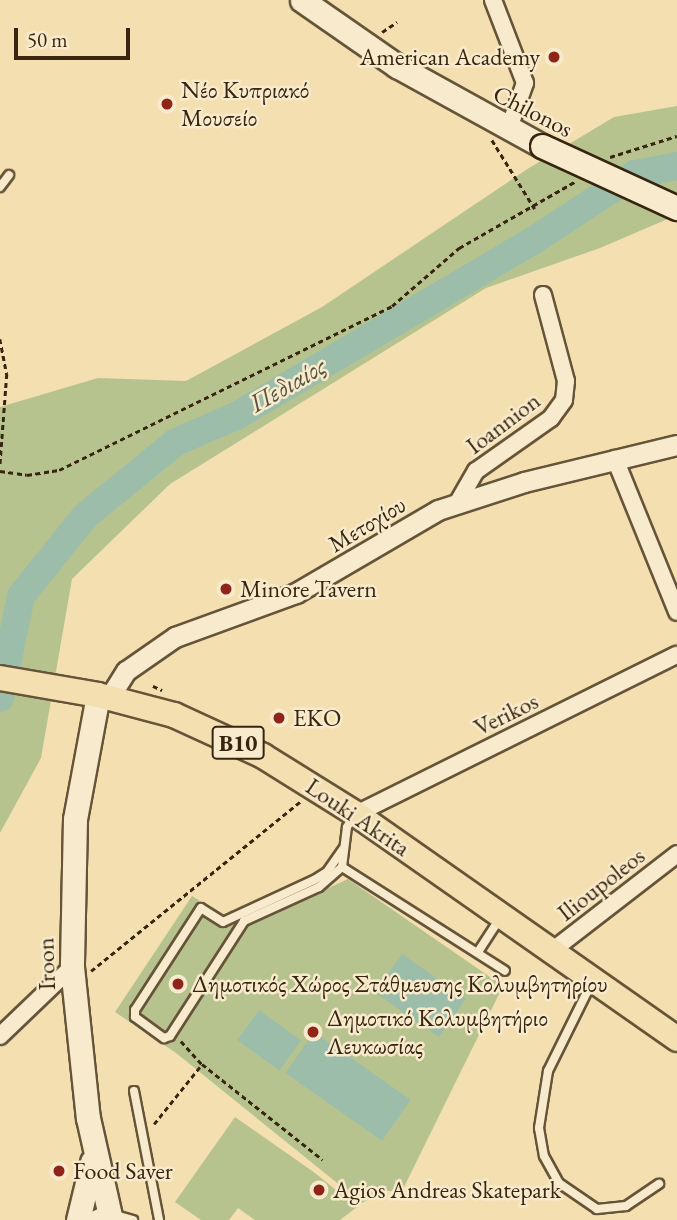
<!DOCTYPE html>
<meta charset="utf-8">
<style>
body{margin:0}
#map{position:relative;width:677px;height:1220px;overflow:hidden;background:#f4dfb1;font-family:"EB Garamond",serif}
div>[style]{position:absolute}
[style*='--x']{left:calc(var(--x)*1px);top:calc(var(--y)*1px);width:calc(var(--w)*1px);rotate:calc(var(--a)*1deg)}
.green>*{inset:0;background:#b7c38f}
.water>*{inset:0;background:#9cbdaa;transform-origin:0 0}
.river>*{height:28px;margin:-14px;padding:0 14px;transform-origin:14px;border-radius:14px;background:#9cbdaa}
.path>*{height:2.5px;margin-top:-1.25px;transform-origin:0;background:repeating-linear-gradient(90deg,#37250f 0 5px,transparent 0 8.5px)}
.roads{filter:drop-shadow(2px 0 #665438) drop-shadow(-2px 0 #665438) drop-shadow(0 2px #665438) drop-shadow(0 -2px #665438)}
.service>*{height:8px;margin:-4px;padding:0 4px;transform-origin:4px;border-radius:4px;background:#f8eacc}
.minor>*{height:16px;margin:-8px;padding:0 8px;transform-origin:8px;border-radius:8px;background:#f8eacc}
.tertiary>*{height:19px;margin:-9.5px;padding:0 9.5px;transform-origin:9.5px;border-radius:9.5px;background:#f8eacc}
.secondary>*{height:23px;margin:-11.5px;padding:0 11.5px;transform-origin:11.5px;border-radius:11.5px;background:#f8eacc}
.primary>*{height:24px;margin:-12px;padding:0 12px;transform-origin:12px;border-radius:12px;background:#f4dfb1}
.bridges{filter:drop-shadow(2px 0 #37250f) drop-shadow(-2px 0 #37250f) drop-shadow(0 2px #37250f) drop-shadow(0 -2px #37250f)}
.secondary-bridge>*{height:23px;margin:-11.5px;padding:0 11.5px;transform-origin:11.5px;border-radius:11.5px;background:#f8eacc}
.dots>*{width:19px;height:19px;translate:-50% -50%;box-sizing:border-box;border:4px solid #f8eacc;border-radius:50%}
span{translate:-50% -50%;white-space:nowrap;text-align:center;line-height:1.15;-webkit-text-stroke:5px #f8eacc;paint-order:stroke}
.shield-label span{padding:2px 5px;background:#f8eacc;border:2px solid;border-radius:5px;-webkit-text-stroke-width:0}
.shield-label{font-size:23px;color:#37250f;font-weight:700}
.poi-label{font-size:24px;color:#37250f}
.right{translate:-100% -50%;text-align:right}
.left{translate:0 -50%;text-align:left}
.street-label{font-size:24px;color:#37250f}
.water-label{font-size:26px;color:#55533e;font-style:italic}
.scale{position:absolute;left:14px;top:28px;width:116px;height:32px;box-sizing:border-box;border:4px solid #37250f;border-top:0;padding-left:9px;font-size:21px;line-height:24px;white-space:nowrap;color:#37250f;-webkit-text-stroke:5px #f8eacc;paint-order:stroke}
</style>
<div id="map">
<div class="green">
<i style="clip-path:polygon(677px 106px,677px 215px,600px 248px,486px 288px,170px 484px,72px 579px,41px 758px,0 833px,0 407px,98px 378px,186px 381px,322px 307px,529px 168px,614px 117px)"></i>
<i style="clip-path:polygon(348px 879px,503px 986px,402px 1191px,383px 1191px,362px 1203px,176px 1053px,115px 1012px,192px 896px,224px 916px,231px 910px,252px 923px)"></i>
<i style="clip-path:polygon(235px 1117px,315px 1173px,357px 1207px,340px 1220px,255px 1220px,238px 1208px,229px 1220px,201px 1220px,175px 1202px)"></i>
</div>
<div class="water">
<i style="left:402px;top:954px;width:78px;height:47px;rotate:35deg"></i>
<i style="left:259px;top:1010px;width:52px;height:37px;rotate:36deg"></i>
<i style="left:314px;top:1032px;width:118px;height:50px;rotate:35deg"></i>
</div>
<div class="river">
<i style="--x:0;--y:698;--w:104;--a:-78.4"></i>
<i style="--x:21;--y:596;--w:102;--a:-51.3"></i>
<i style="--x:85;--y:516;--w:117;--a:-39.1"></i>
<i style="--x:176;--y:442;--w:68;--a:-23.5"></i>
<i style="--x:238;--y:415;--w:340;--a:-30.6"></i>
<i style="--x:531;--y:242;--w:124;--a:-33.2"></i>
<i style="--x:635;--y:174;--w:43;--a:-10.8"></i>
</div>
<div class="path">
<i style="--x:382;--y:32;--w:18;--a:-34"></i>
<i style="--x:492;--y:140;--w:81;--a:58.1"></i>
<i style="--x:610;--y:157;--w:70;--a:-17.4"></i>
<i style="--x:0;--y:339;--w:36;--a:79"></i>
<i style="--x:7;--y:374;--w:93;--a:94.3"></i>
<i style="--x:0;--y:471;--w:27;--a:8"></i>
<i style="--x:27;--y:475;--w:32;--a:-9"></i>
<i style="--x:59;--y:470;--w:371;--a:-26.2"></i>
<i style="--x:392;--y:306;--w:89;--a:-40.9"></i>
<i style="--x:459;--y:248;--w:135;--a:-29.8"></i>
<i style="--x:153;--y:686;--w:10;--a:24"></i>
<i style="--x:91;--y:971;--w:269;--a:-39"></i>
<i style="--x:181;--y:1041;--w:31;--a:48"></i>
<i style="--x:202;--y:1064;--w:154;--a:38.4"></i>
<i style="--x:154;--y:1124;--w:77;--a:-51.3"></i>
</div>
<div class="roads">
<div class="service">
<i style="--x:0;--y:187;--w:15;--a:-53"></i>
<i style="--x:343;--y:849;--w:28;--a:125"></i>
<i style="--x:327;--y:872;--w:15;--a:148"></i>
<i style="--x:314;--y:880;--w:100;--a:155.2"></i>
<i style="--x:223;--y:922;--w:26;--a:-148"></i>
<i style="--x:201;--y:908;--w:121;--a:122.9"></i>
<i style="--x:135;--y:1010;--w:7;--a:90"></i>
<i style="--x:135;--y:1017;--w:36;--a:36"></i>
<i style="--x:164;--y:1038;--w:6;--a:-18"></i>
<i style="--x:170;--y:1036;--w:137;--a:-57.2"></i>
<i style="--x:244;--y:921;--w:82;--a:-24.4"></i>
<i style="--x:319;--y:887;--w:30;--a:-41"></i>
<i style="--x:342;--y:867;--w:40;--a:-82.9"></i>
<i style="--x:347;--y:827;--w:13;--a:-58"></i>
<i style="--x:342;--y:867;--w:193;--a:32.5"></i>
<i style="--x:478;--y:952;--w:38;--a:-57"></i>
<i style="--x:591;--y:984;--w:97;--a:116.3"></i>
<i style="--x:548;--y:1071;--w:58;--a:99"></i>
<i style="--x:539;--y:1128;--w:28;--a:80"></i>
<i style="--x:544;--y:1156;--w:31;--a:61"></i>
<i style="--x:559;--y:1183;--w:46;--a:34.4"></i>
<i style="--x:597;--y:1209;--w:29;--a:-6"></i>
<i style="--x:626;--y:1206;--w:40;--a:-34"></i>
<i style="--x:134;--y:1091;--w:131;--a:79"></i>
<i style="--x:112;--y:1214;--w:22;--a:16"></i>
</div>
<div class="minor">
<i style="--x:493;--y:0;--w:89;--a:68.9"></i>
<i style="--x:525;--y:83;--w:48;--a:109.6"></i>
<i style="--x:615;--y:459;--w:165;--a:67.9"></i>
<i style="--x:458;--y:502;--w:36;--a:-60"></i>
<i style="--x:476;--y:471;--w:92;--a:-35.2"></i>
<i style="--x:551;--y:418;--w:22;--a:-54"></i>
<i style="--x:564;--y:400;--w:19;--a:-84"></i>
<i style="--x:566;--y:381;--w:89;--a:-105"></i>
<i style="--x:356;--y:814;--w:358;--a:-26.4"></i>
<i style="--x:553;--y:950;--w:157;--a:-37.7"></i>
<i style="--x:0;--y:1036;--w:100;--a:-43.8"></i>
<i style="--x:93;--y:1220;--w:17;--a:-24"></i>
</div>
<div class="tertiary">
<i style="--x:109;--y:698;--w:32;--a:-58"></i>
<i style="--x:126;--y:671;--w:60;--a:-34.8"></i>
<i style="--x:175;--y:637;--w:129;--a:-20"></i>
<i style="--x:296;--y:593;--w:164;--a:-30.3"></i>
<i style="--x:438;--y:510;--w:90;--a:-18"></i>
<i style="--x:524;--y:482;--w:157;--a:-13.6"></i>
</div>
<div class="secondary">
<i style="--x:302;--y:0;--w:116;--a:34.8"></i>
<i style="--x:397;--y:66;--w:166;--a:28.9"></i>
<i style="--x:98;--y:695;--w:126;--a:100.5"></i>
<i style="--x:75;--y:819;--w:148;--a:91.2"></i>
<i style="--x:72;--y:967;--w:152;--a:84"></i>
<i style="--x:88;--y:1118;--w:105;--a:77.3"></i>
<i style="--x:78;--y:1220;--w:60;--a:-76.4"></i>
</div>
<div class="primary">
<i style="--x:0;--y:678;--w:99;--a:9.8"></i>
<i style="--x:98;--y:695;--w:79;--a:14.7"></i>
<i style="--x:174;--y:715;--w:98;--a:24.7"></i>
<i style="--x:263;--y:756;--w:110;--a:31.9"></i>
<i style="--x:356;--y:814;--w:392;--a:35"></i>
</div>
</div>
<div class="bridges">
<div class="secondary-bridge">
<i style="--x:542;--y:146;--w:149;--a:24.7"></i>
</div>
</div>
<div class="dots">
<i style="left:554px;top:57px;background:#8f2418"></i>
<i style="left:167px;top:104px;background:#8f2418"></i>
<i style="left:226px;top:589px;background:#8f2418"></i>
<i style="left:279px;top:718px;background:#8f2418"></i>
<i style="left:178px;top:984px;background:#8f2418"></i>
<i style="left:313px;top:1032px;background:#8f2418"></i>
<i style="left:59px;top:1171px;background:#8f2418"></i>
<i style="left:319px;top:1190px;background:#8f2418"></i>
</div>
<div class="shield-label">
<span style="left:238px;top:743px">B10</span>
</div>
<div class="poi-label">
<span class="right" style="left:540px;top:57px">American Academy</span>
<span class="left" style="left:181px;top:104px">Νέο Κυπριακό<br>Μουσείο</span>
<span class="left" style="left:240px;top:589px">Minore Tavern</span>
<span class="left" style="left:293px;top:718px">EKO</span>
<span class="left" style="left:192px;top:984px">Δημοτικός Χώρος Στάθμευσης Κολυμβητηρίου</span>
<span class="left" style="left:327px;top:1032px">Δημοτικό Κολυμβητήριο<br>Λευκωσίας</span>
<span class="left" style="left:73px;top:1171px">Food Saver</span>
<span class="left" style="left:333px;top:1190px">Agios Andreas Skatepark</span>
</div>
<div class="street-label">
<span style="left:533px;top:111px;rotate:27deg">Chilonos</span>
<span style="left:503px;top:423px;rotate:-37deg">Ioannion</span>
<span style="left:367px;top:524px;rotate:-31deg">Μετοχίου</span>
<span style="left:506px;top:714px;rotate:-26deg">Verikos</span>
<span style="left:358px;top:817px;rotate:34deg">Louki Akrita</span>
<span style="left:601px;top:884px;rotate:-38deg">Ilioupoleos</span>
<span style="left:46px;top:964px;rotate:-92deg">Iroon</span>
</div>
<div class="water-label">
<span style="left:288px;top:385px;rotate:-30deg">Πεδιαίος</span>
</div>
<div class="scale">50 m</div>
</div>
